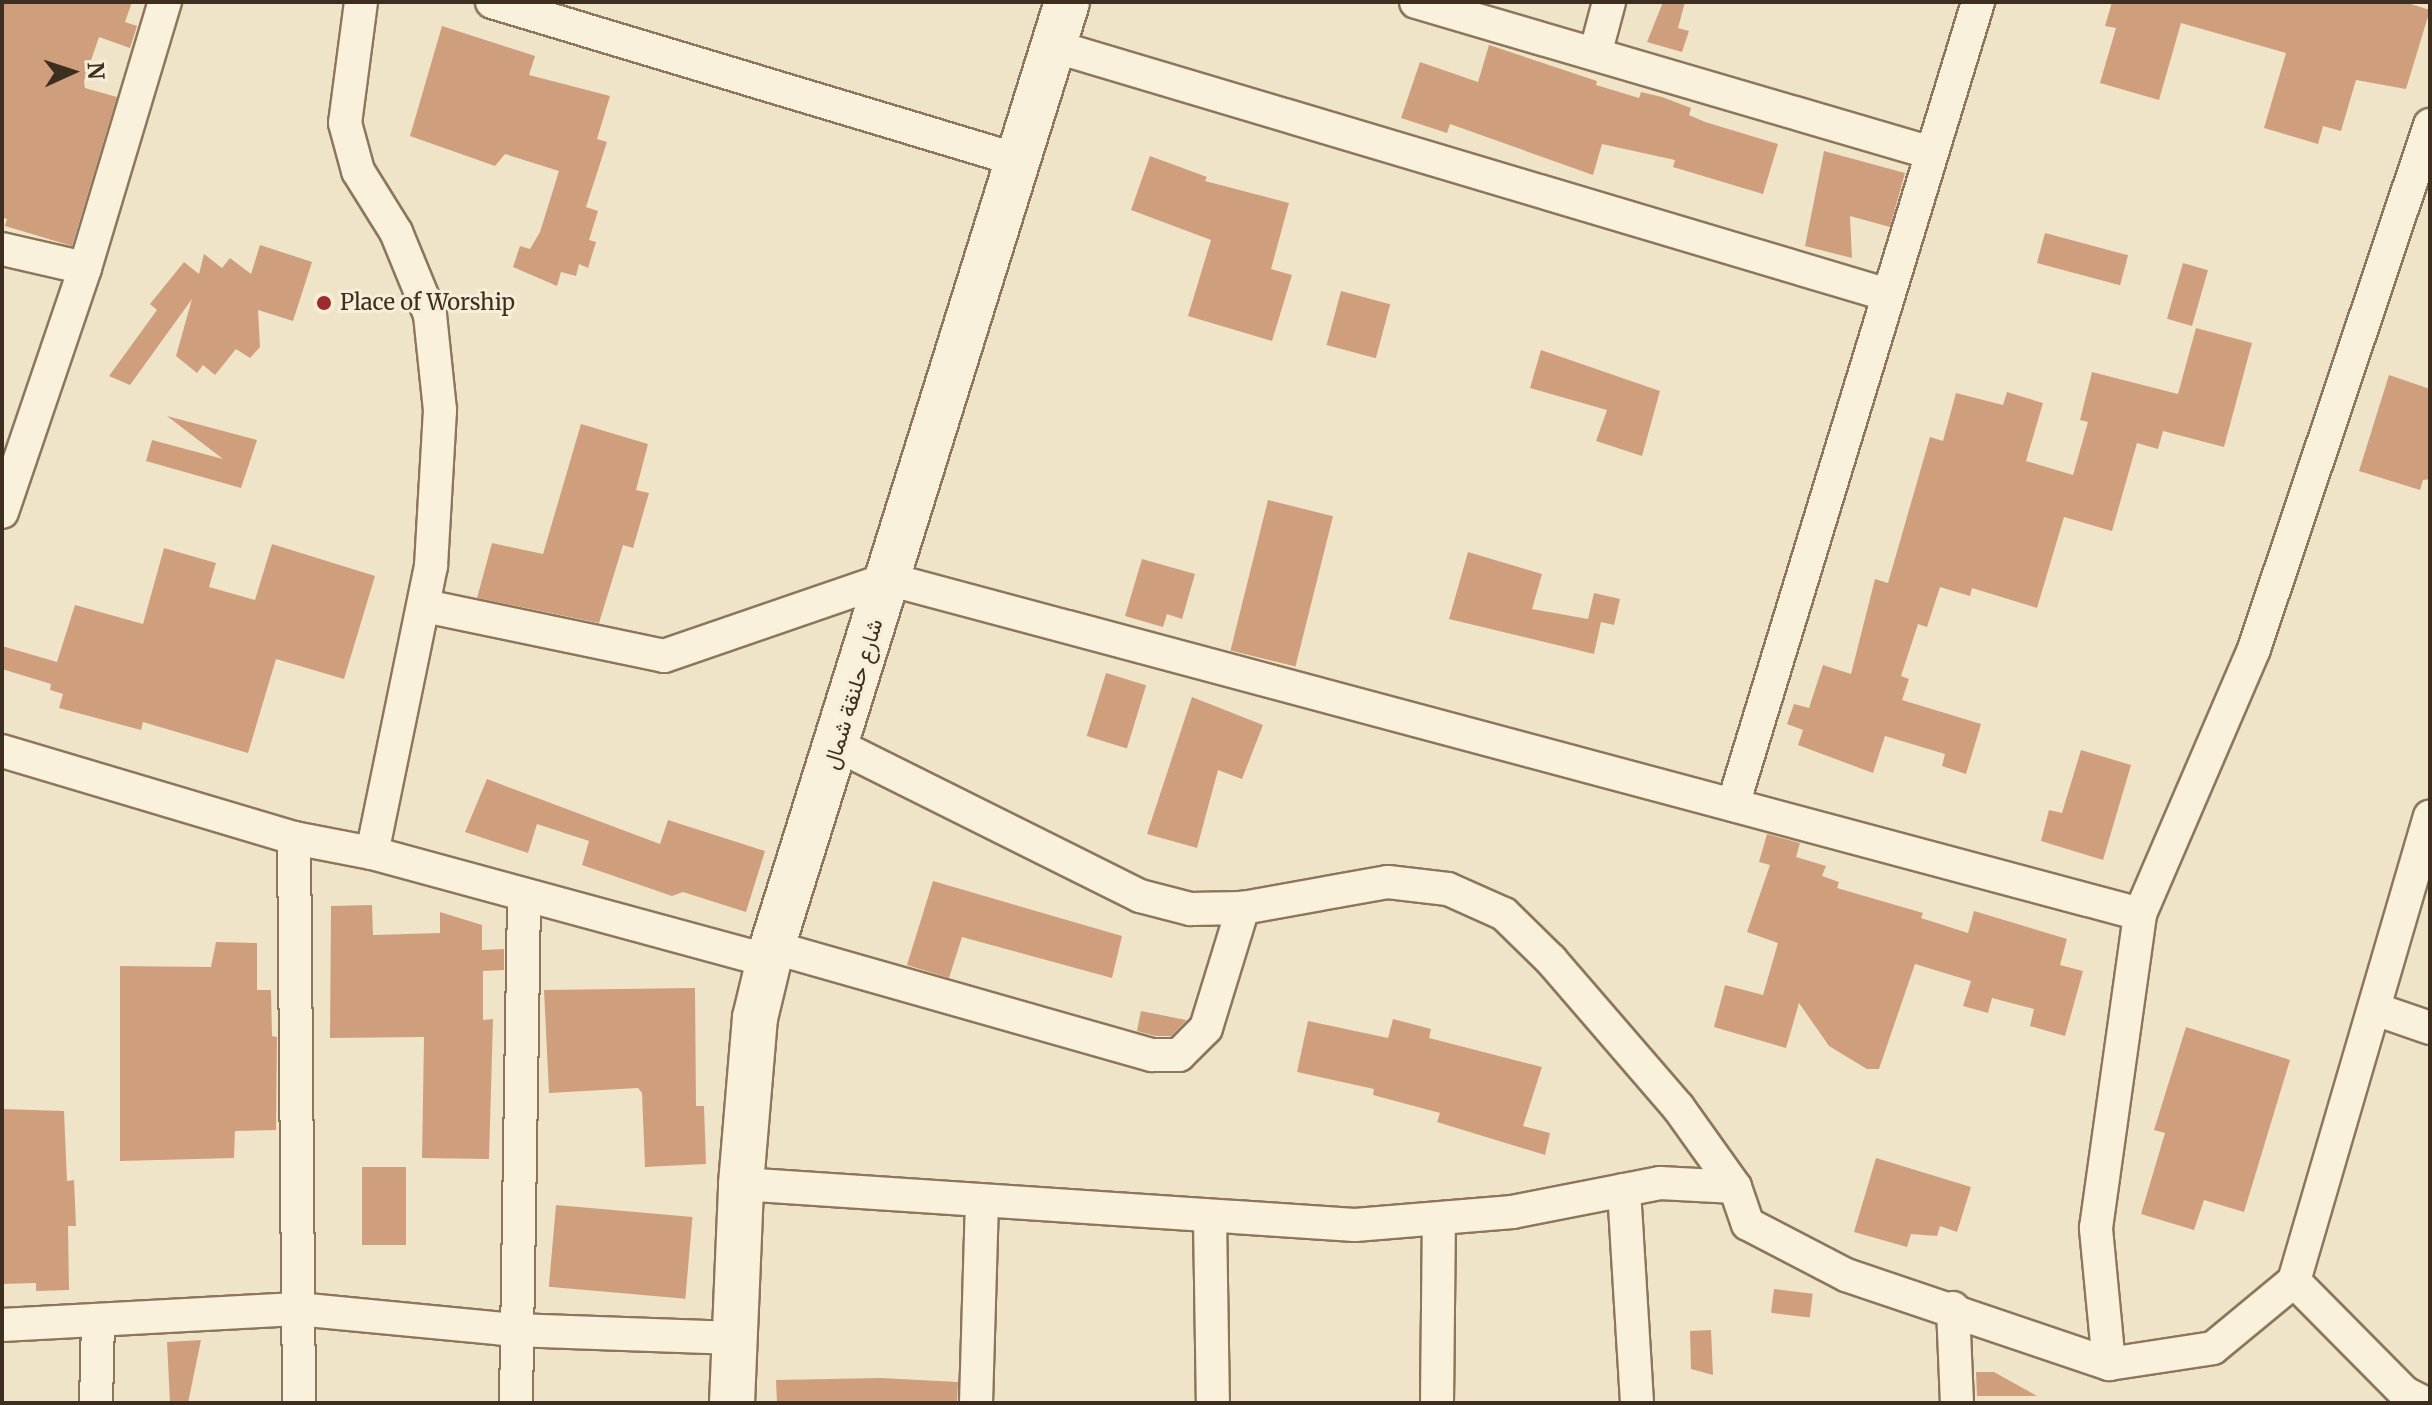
<!DOCTYPE html>
<meta charset="utf-8">
<style>
body{margin:0}
#map{position:relative;width:2432px;height:1405px;overflow:hidden;background:#f0e4c8;font-family:Merriweather,Vazirmatn,serif}
div>[style]{position:absolute}
[style*='--x']{left:calc(var(--x)*1px);top:calc(var(--y)*1px);width:calc(var(--w)*1px);rotate:calc(var(--a)*1deg)}
.building>*{inset:0;background:#cf9f7d;transform-origin:0 0}
.roads{filter:drop-shadow(2px 0 #8d765c) drop-shadow(-2px 0 #8d765c) drop-shadow(0 2px #8d765c) drop-shadow(0 -2px #8d765c)}
.street>*{height:32px;margin:-16px;padding:0 16px;transform-origin:16px;border-radius:16px;background:#faf1dc}
.secondary>*{height:44px;margin:-22px;padding:0 22px;transform-origin:22px;border-radius:22px;background:#faf1dc}
.dots>*{width:22px;height:22px;translate:-50% -50%;box-sizing:border-box;border:4px solid #f7eed8;border-radius:50%}
span{translate:-50% -50%;white-space:nowrap;text-align:center;line-height:1.15;-webkit-text-stroke:6px #f7eed8;paint-order:stroke}
.poi-label{font-size:22px;color:#3d2e20}
.left{translate:0 -50%;text-align:left}
.street-label{font-size:22px;color:#3d2e20}
.frame{position:absolute;inset:0;border:4px solid #3d2e20;pointer-events:none}
.north{position:absolute;left:32px;top:32px;width:80px;height:80px;-webkit-text-stroke:6px #f7eed8;paint-order:stroke;rotate:87deg;font-size:22px;font-weight:700;line-height:32px;text-align:center;color:#3d2e20}
.north::after{content:'';display:block;margin:auto;width:28px;height:36px;background:#3d2e20;clip-path:polygon(50% 0,100% 100%,50% 72%,0 100%)}
</style>
<div id="map">
<div class="building">
<i style="clip-path:polygon(2px 2px,132px 2px,125px 22px,137px 26px,130px 48px,99px 37px,84px 81px,85px 88px,117px 97px,72px 246px,5px 226px,7px 219px,2px 217px)"></i>
<i style="clip-path:polygon(1663px 2px,1685px 2px,1678px 28px,1689px 31px,1682px 52px,1647px 42px)"></i>
<i style="clip-path:polygon(2112px 2px,2404px 2px,2430px 10px,2406px 89px,2356px 80px,2341px 131px,2323px 126px,2318px 144px,2264px 128px,2286px 53px,2181px 23px,2159px 100px,2100px 83px,2116px 28px,2105px 26px)"></i>
<i style="clip-path:polygon(442px 26px,535px 56px,529px 75px,610px 96px,597px 139px,607px 142px,586px 207px,598px 211px,589px 240px,596px 242px,588px 268px,579px 264px,576px 276px,561px 272px,557px 286px,513px 267px,520px 246px,530px 249px,540px 232px,559px 171px,505px 154px,495px 166px,410px 136px)"></i>
<i style="clip-path:polygon(1489px 45px,1597px 81px,1596px 85px,1639px 98px,1641px 92px,1662px 97px,1691px 108px,1689px 115px,1705px 122px,1778px 144px,1763px 194px,1673px 167px,1675px 160px,1602px 144px,1593px 175px,1450px 124px,1447px 133px,1401px 118px,1420px 62px,1478px 82px)"></i>
<i style="clip-path:polygon(1824px 151px,1905px 173px,1890px 227px,1850px 216px,1852px 258px,1805px 246px)"></i>
<i style="clip-path:polygon(1150px 156px,1207px 177px,1205px 181px,1289px 203px,1271px 269px,1292px 275px,1272px 341px,1188px 316px,1211px 240px,1131px 210px)"></i>
<i style="left:2045px;top:233px;width:86px;height:31px;rotate:15deg"></i>
<i style="clip-path:polygon(260px 245px,312px 262px,293px 321px,258px 310px,260px 347px,250px 358px,236px 349px,215px 375px,203px 365px,197px 373px,176px 356px,192px 299px,130px 385px,109px 376px,157px 310px,150px 304px,184px 262px,199px 274px,204px 254px,222px 268px,230px 258px,251px 274px)"></i>
<i style="left:2183px;top:263px;width:26px;height:58px;rotate:16deg"></i>
<i style="left:1341px;top:291px;width:51px;height:56px;rotate:15deg"></i>
<i style="clip-path:polygon(2196px 328px,2252px 343px,2224px 447px,2163px 431px,2158px 449px,2137px 443px,2112px 531px,2064px 517px,2037px 608px,1972px 588px,1970px 596px,1940px 587px,1927px 627px,1918px 624px,1901px 676px,1909px 679px,1902px 700px,1981px 724px,1966px 774px,1942px 766px,1945px 754px,1885px 736px,1873px 773px,1798px 745px,1803px 730px,1787px 724px,1794px 704px,1809px 708px,1823px 665px,1851px 674px,1875px 579px,1888px 583px,1930px 437px,1943px 441px,1956px 393px,2003px 405px,2007px 392px,2043px 403px,2026px 461px,2073px 475px,2088px 422px,2080px 420px,2092px 372px,2178px 394px)"></i>
<i style="clip-path:polygon(1541px 350px,1660px 391px,1642px 456px,1596px 441px,1607px 410px,1530px 388px)"></i>
<i style="clip-path:polygon(2389px 375px,2430px 389px,2430px 479px,2423px 480px,2420px 490px,2359px 471px)"></i>
<i style="clip-path:polygon(167px 416px,257px 440px,241px 488px,146px 461px,152px 440px,223px 459px)"></i>
<i style="clip-path:polygon(581px 424px,648px 444px,636px 490px,649px 493px,633px 548px,623px 545px,599px 623px,477px 598px,492px 543px,543px 554px)"></i>
<i style="left:1268px;top:500px;width:67px;height:155px;rotate:14deg"></i>
<i style="clip-path:polygon(272px 544px,375px 576px,344px 679px,276px 659px,248px 753px,143px 722px,141px 730px,59px 708px,63px 694px,50px 690px,51px 684px,2px 669px,2px 646px,57px 662px,75px 605px,143px 624px,164px 548px,216px 563px,209px 587px,255px 600px)"></i>
<i style="clip-path:polygon(1468px 552px,1542px 574px,1532px 609px,1588px 619px,1594px 593px,1620px 599px,1614px 625px,1601px 622px,1594px 654px,1449px 619px)"></i>
<i style="clip-path:polygon(1142px 559px,1195px 574px,1182px 619px,1167px 614px,1163px 627px,1125px 616px)"></i>
<i style="left:1106px;top:673px;width:42px;height:66px;rotate:17deg"></i>
<i style="clip-path:polygon(1192px 697px,1263px 725px,1242px 779px,1218px 770px,1197px 848px,1147px 834px)"></i>
<i style="clip-path:polygon(2081px 750px,2131px 765px,2103px 860px,2041px 841px,2049px 810px,2062px 813px)"></i>
<i style="clip-path:polygon(487px 779px,660px 844px,668px 820px,765px 851px,746px 912px,683px 892px,672px 896px,582px 865px,589px 841px,537px 824px,528px 853px,465px 832px)"></i>
<i style="clip-path:polygon(1767px 834px,1800px 843px,1796px 857px,1826px 866px,1822px 876px,1839px 882px,1837px 888px,1923px 913px,1921px 918px,1968px 933px,1974px 911px,2067px 939px,2060px 965px,2083px 971px,2065px 1036px,2030px 1026px,2034px 1009px,1992px 998px,1988px 1013px,1963px 1006px,1971px 981px,1915px 964px,1879px 1069px,1867px 1069px,1829px 1046px,1799px 1003px,1786px 1048px,1714px 1027px,1725px 985px,1763px 995px,1778px 943px,1747px 932px,1770px 865px,1759px 862px)"></i>
<i style="clip-path:polygon(933px 881px,1122px 936px,1112px 978px,962px 937px,949px 978px,907px 965px)"></i>
<i style="clip-path:polygon(372px 905px,373px 935px,440px 933px,440px 912px,482px 925px,482px 950px,504px 949px,504px 970px,483px 971px,483px 1020px,493px 1019px,489px 1159px,422px 1158px,424px 1037px,330px 1038px,331px 906px)"></i>
<i style="clip-path:polygon(216px 942px,257px 943px,257px 990px,271px 990px,272px 1036px,277px 1037px,276px 1130px,235px 1131px,234px 1158px,120px 1161px,120px 966px,211px 967px)"></i>
<i style="clip-path:polygon(695px 988px,696px 1106px,704px 1106px,706px 1164px,645px 1167px,642px 1093px,638px 1088px,549px 1093px,544px 990px)"></i>
<i style="clip-path:polygon(1141px 1011px,1186px 1020px,1185px 1022px,1171px 1036px,1155px 1036px,1137px 1031px)"></i>
<i style="clip-path:polygon(1393px 1019px,1431px 1029px,1429px 1038px,1542px 1067px,1523px 1126px,1550px 1133px,1545px 1155px,1437px 1122px,1440px 1113px,1373px 1095px,1374px 1089px,1297px 1072px,1308px 1021px,1388px 1038px)"></i>
<i style="clip-path:polygon(2186px 1027px,2290px 1060px,2244px 1212px,2204px 1200px,2194px 1230px,2141px 1214px,2165px 1133px,2154px 1130px)"></i>
<i style="clip-path:polygon(2px 1109px,64px 1111px,67px 1181px,74px 1180px,76px 1226px,68px 1226px,69px 1290px,36px 1291px,36px 1283px,2px 1284px)"></i>
<i style="clip-path:polygon(1876px 1158px,1971px 1187px,1957px 1232px,1940px 1226px,1937px 1236px,1911px 1234px,1907px 1247px,1854px 1232px)"></i>
<i style="left:362px;top:1167px;width:44px;height:78px"></i>
<i style="left:556px;top:1205px;width:137px;height:82px;rotate:5deg"></i>
<i style="left:1774px;top:1289px;width:39px;height:24px;rotate:7deg"></i>
<i style="clip-path:polygon(1711px 1330px,1713px 1375px,1691px 1369px,1690px 1331px)"></i>
<i style="clip-path:polygon(201px 1340px,188px 1403px,170px 1403px,167px 1342px)"></i>
<i style="clip-path:polygon(1976px 1372px,1994px 1372px,2037px 1396px,1977px 1396px)"></i>
<i style="clip-path:polygon(881px 1378px,958px 1382px,957px 1403px,777px 1403px,776px 1380px)"></i>
</div>
<div class="roads">
<div class="street">
<i style="--x:361;--y:2;--w:122;--a:97.5"></i>
<i style="--x:345;--y:123;--w:50;--a:74.8"></i>
<i style="--x:358;--y:171;--w:72;--a:58.1"></i>
<i style="--x:396;--y:232;--w:90;--a:67.7"></i>
<i style="--x:430;--y:315;--w:96;--a:84"></i>
<i style="--x:440;--y:410;--w:156;--a:93.3"></i>
<i style="--x:431;--y:566;--w:293;--a:101.6"></i>
<i style="--x:492;--y:2;--w:552;--a:16.73"></i>
<i style="--x:1416;--y:2;--w:534;--a:16.33"></i>
<i style="--x:1053;--y:46;--w:868;--a:16.6"></i>
<i style="--x:1596;--y:51;--w:51;--a:-75.1"></i>
<i style="--x:2;--y:249;--w:85;--a:12.9"></i>
<i style="--x:2;--y:512;--w:258;--a:-71.2"></i>
<i style="--x:85;--y:268;--w:278;--a:-73.3"></i>
<i style="--x:425;--y:606;--w:244;--a:11.8"></i>
<i style="--x:664;--y:656;--w:237;--a:-19"></i>
<i style="--x:888;--y:579;--w:1296;--a:14.98"></i>
<i style="--x:837;--y:745;--w:339;--a:26.5"></i>
<i style="--x:1140;--y:896;--w:52;--a:14.6"></i>
<i style="--x:1190;--y:909;--w:53;--a:-1.1"></i>
<i style="--x:1243;--y:908;--w:147;--a:-10.2"></i>
<i style="--x:1388;--y:882;--w:60;--a:6.7"></i>
<i style="--x:1448;--y:889;--w:61;--a:24.1"></i>
<i style="--x:1504;--y:914;--w:66;--a:44.4"></i>
<i style="--x:1551;--y:960;--w:194;--a:49.2"></i>
<i style="--x:1678;--y:1107;--w:98;--a:54.5"></i>
<i style="--x:1735;--y:1187;--w:39;--a:71"></i>
<i style="--x:1748;--y:1224;--w:110;--a:27.5"></i>
<i style="--x:1846;--y:1275;--w:278;--a:18.7"></i>
<i style="--x:2109;--y:1364;--w:105;--a:-8.7"></i>
<i style="--x:2213;--y:1348;--w:105;--a:-39.6"></i>
<i style="--x:2294;--y:1281;--w:484;--a:-73.7"></i>
<i style="--x:2;--y:751;--w:305;--a:16.6"></i>
<i style="--x:294;--y:838;--w:79;--a:10.9"></i>
<i style="--x:372;--y:853;--w:411;--a:15.2"></i>
<i style="--x:1733;--y:805;--w:840;--a:-73.03"></i>
<i style="--x:294;--y:838;--w:565;--a:89.49"></i>
<i style="--x:772;--y:947;--w:395;--a:15.9"></i>
<i style="--x:1152;--y:1055;--w:27;--a:0"></i>
<i style="--x:1179;--y:1055;--w:38;--a:-45"></i>
<i style="--x:1206;--y:1028;--w:126;--a:-72.9"></i>
<i style="--x:2375;--y:1009;--w:58;--a:19.1"></i>
<i style="--x:741;--y:1184;--w:615;--a:3.82"></i>
<i style="--x:1355;--y:1225;--w:158;--a:-4.7"></i>
<i style="--x:1512;--y:1212;--w:151;--a:-11.1"></i>
<i style="--x:1660;--y:1183;--w:75;--a:3.1"></i>
<i style="--x:1624;--y:1190;--w:213;--a:86.5"></i>
<i style="--x:1210;--y:1218;--w:185;--a:89.1"></i>
<i style="--x:2294;--y:1281;--w:158;--a:45.3"></i>
<i style="--x:2405;--y:1393;--w:22;--a:27"></i>
<i style="--x:1953;--y:1308;--w:95;--a:87.6"></i>
<i style="--x:2;--y:1325;--w:295;--a:-3.1"></i>
<i style="--x:297;--y:1309;--w:218;--a:5.5"></i>
<i style="--x:514;--y:1330;--w:221;--a:2.1"></i>
<i style="--x:2109;--y:1364;--w:137;--a:-95.5"></i>
<i style="--x:2096;--y:1228;--w:317;--a:-82"></i>
<i style="--x:2140;--y:914;--w:288;--a:-66.7"></i>
<i style="--x:2254;--y:649;--w:553;--a:-71.43"></i>
<i style="--x:96;--y:1403;--w:80;--a:-88.6"></i>
<i style="--x:516;--y:1403;--w:505;--a:-89.09"></i>
<i style="--x:976;--y:1403;--w:202;--a:-88.3"></i>
<i style="--x:1437;--y:1403;--w:181;--a:-89.4"></i>
</div>
<div class="secondary">
<i style="--x:732;--y:1403;--w:219;--a:-87.6"></i>
<i style="--x:741;--y:1184;--w:167;--a:-85.2"></i>
<i style="--x:755;--y:1018;--w:73;--a:-76.5"></i>
<i style="--x:772;--y:947;--w:990;--a:-72.66"></i>
</div>
</div>
<div class="dots">
<i style="left:324px;top:303px;background:#9e2a2b"></i>
</div>
<div class="poi-label">
<span class="left" style="left:340px;top:303px">Place of Worship</span>
</div>
<div class="street-label">
<span style="left:853px;top:694px;rotate:-73deg">شارع حلنقة شمال</span>
</div>
<div class="frame"></div>
<div class="north">N</div>
</div>
